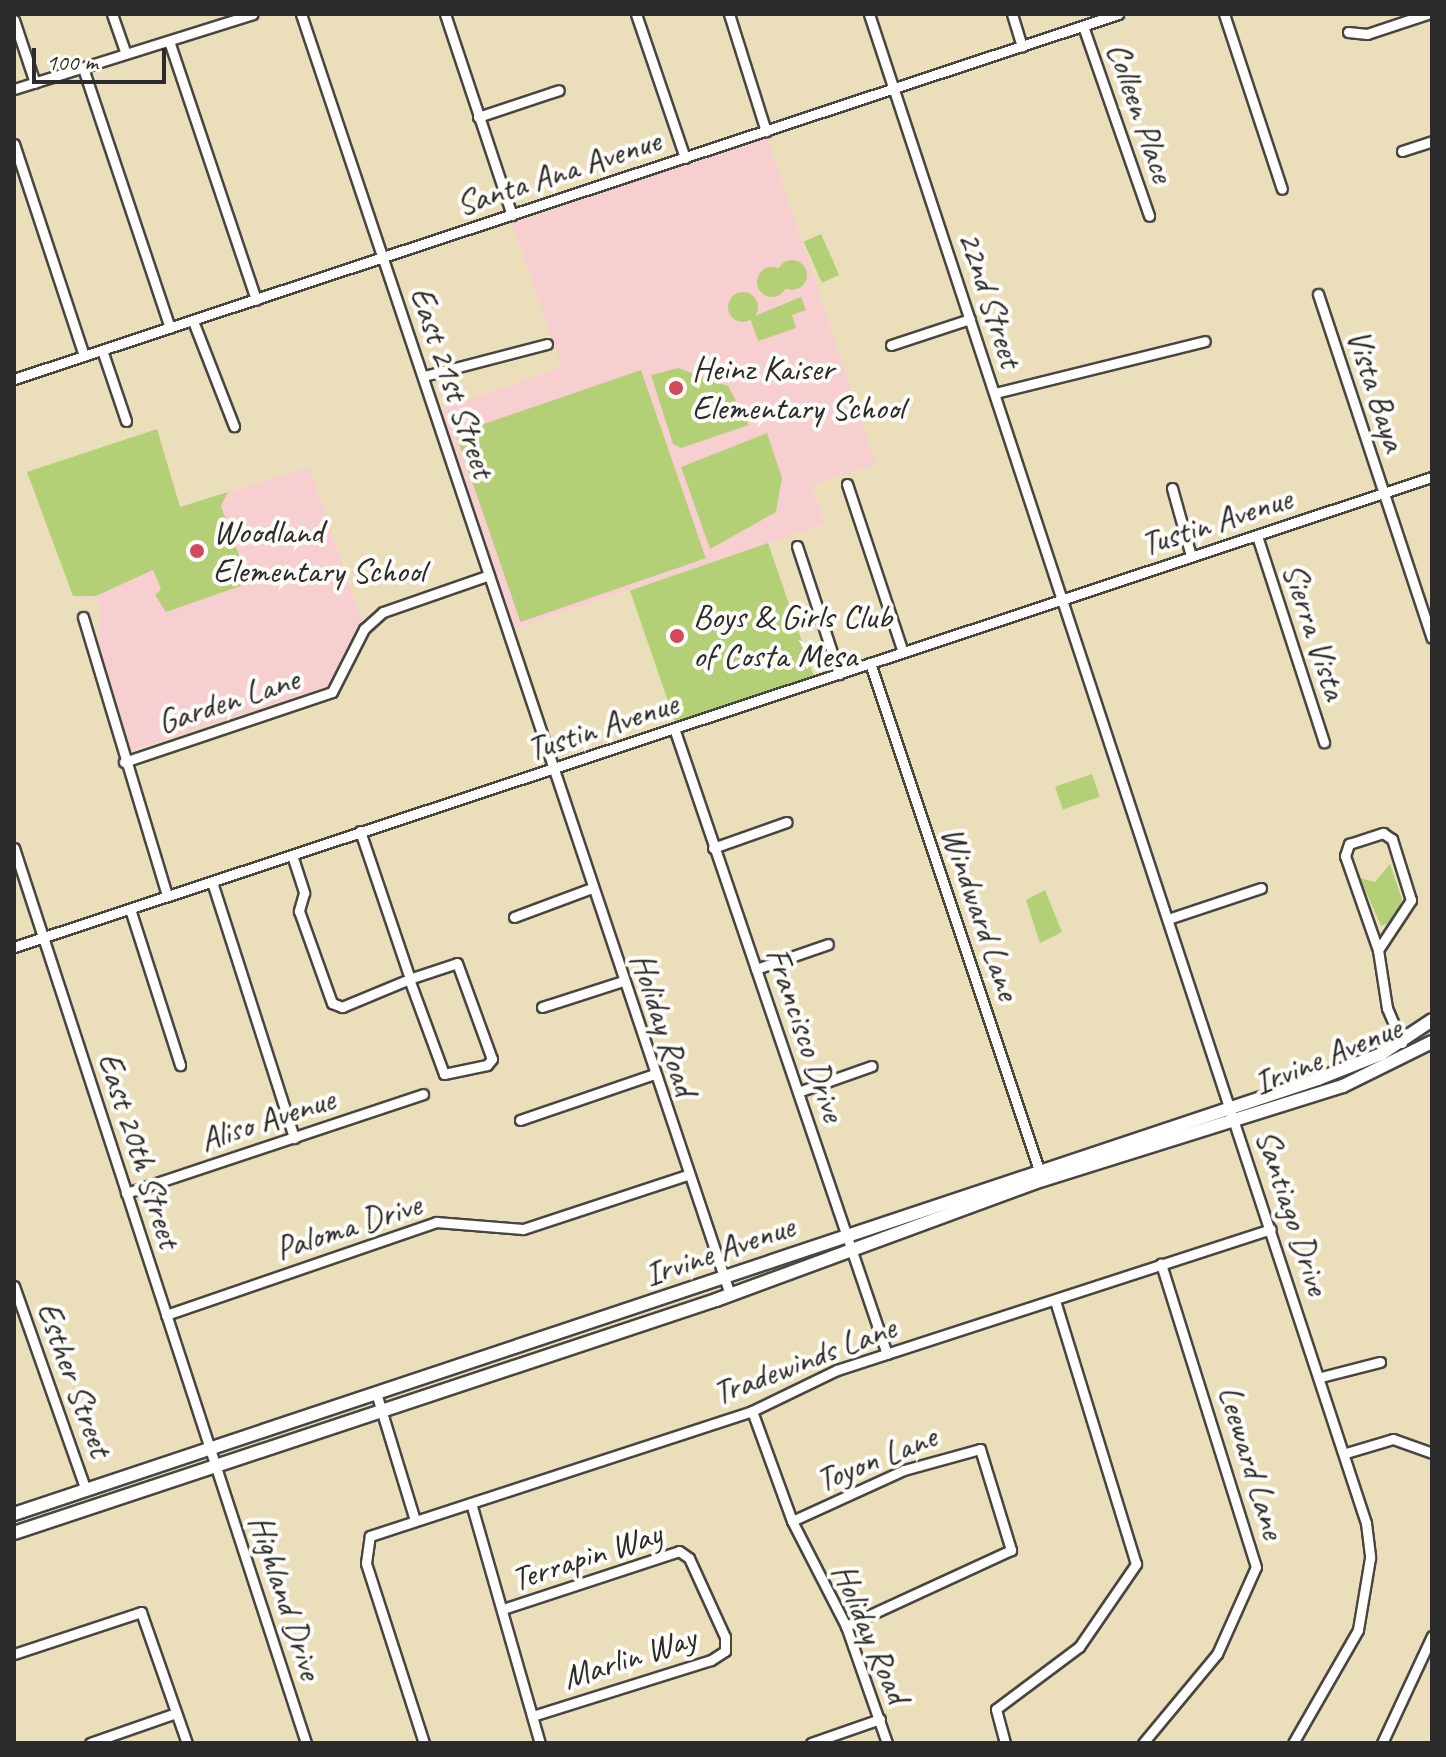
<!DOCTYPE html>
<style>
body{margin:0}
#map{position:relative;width:1446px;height:1757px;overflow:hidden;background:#ebdfbb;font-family:Caveat,sans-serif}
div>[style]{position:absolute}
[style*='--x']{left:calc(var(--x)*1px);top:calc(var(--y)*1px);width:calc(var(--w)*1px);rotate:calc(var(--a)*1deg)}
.built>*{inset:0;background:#f7cfd1}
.green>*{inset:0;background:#b4d076;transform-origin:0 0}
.round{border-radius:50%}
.roads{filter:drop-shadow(2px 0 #484641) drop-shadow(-2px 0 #484641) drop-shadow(0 2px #484641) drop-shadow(0 -2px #484641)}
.minor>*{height:9px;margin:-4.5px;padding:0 4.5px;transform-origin:4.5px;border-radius:4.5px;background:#fff}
.major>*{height:12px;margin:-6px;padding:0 6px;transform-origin:6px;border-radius:6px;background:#fff}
.dots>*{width:22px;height:22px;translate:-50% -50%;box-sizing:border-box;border:4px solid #fdfcf7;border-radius:50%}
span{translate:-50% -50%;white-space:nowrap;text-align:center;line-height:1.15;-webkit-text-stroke:8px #fdfcf7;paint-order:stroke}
.street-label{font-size:34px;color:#2b2b2b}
.poi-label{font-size:34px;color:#2b2b2b}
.left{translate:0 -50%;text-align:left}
.frame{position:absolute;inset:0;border:16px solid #2b2b2b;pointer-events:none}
.scale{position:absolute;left:32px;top:48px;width:134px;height:36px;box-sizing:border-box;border:4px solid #2b2b2b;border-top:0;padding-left:10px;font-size:24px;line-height:28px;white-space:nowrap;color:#2b2b2b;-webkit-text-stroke:6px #fdfcf7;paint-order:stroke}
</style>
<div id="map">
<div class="built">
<i style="clip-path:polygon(767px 136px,876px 464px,812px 485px,825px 524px,514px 629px,442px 409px,562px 367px,512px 224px)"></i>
<i style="clip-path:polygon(157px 429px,180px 507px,309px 467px,363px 623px,328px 686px,131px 751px,98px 640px,101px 609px,96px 596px,74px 598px,36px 497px,71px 459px)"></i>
</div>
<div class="green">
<i style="left:821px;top:234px;width:45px;height:19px;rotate:66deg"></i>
<i class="round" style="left:777px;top:260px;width:30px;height:30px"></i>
<i class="round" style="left:757px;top:267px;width:30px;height:30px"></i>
<i class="round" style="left:728px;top:292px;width:30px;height:30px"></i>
<i style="clip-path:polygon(801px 297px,806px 310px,792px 315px,796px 328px,758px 341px,750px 318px)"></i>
<i style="clip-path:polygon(678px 368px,728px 386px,749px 425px,681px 448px,673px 444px,651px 375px)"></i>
<i style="left:641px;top:370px;width:199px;height:196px;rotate:71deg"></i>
<i style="clip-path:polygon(157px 429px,180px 507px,228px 492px,221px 506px,249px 583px,166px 612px,155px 595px,161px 589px,153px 570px,96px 596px,73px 596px,27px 472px)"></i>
<i style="clip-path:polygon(767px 433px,782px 478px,776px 512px,710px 549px,681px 467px)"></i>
<i style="left:768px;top:543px;width:146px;height:146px;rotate:71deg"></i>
<i style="left:1092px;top:774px;width:24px;height:39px;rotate:71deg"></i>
<i style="clip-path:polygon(1390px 864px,1402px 899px,1394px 921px,1381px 926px,1360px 878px,1375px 882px)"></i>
<i style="clip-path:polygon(1045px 890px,1062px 932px,1040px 943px,1026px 900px)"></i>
</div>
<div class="roads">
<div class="minor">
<i style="--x:112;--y:14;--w:42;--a:70.7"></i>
<i style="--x:301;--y:14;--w:1351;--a:71.48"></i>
<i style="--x:445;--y:14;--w:212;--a:71.6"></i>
<i style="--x:636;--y:14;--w:152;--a:71.2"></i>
<i style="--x:729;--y:14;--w:123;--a:72.5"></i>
<i style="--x:869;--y:14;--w:1589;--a:71.77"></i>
<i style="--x:1366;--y:1523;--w:35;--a:83"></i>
<i style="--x:1370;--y:1558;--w:73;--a:99.5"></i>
<i style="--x:1358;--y:1630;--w:130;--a:119.9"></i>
<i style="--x:1012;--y:14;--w:34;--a:73"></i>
<i style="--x:1224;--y:14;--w:184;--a:71.7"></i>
<i style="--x:14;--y:20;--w:66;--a:71.6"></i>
<i style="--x:1083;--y:26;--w:201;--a:70.8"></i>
<i style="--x:1348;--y:32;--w:19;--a:6"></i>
<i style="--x:1367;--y:34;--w:63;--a:-18.4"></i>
<i style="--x:169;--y:41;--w:273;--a:71.4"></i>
<i style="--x:83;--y:68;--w:274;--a:71.5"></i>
<i style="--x:14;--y:89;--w:250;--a:-17.4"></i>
<i style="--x:478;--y:117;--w:85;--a:-18.4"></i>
<i style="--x:14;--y:144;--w:223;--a:71.7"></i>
<i style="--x:1402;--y:151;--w:32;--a:-18"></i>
<i style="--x:1318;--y:294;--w:362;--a:71.7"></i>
<i style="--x:193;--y:321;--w:113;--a:68.7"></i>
<i style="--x:891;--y:345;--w:83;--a:-18.2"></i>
<i style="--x:102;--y:350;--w:75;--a:71.3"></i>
<i style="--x:424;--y:376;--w:127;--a:-14.6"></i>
<i style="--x:14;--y:379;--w:1163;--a:-18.29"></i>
<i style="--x:995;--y:393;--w:216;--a:-13.9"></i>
<i style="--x:847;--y:484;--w:177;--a:71.6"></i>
<i style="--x:1172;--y:488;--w:71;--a:74.4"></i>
<i style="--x:1257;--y:536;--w:217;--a:72"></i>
<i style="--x:797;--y:546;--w:135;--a:71.8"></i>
<i style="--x:83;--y:617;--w:290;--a:73.2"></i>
<i style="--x:870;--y:663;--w:541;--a:71.57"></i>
<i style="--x:675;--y:731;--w:658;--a:71.21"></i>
<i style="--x:124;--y:762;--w:219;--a:-18.6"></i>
<i style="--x:332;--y:692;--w:71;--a:-63.1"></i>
<i style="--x:364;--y:629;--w:25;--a:-42"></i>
<i style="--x:383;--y:612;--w:112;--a:-19.2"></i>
<i style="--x:360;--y:831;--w:150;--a:71.3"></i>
<i style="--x:1383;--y:833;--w:11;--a:34"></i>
<i style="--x:1392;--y:839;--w:64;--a:72.7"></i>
<i style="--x:1411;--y:900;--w:60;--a:123.4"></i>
<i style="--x:1378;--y:950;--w:100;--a:-109.3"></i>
<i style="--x:1345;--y:856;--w:13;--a:-72"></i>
<i style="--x:1349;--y:844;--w:36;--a:-18"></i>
<i style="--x:14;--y:848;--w:941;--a:71.93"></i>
<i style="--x:713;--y:848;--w:78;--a:-19.4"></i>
<i style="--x:292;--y:855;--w:40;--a:72"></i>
<i style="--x:304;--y:893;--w:19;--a:106"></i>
<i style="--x:299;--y:911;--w:98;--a:70.3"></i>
<i style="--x:332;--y:1003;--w:11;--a:22"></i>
<i style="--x:342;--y:1007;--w:76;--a:-22.5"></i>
<i style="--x:412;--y:978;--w:47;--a:-18.4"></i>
<i style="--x:457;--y:963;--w:102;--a:70"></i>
<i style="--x:492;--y:1059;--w:8;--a:130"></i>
<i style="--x:487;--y:1065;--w:44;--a:168.2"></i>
<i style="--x:444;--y:1074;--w:101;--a:-110.2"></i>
<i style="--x:212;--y:882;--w:269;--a:72.2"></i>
<i style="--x:130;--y:909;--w:164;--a:72.2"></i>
<i style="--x:514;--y:917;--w:83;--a:-20.4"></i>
<i style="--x:1168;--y:919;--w:98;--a:-18.4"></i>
<i style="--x:14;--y:947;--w:1494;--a:-18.34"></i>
<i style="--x:1378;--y:950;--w:59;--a:81.2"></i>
<i style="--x:1387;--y:1008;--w:38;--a:67"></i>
<i style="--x:756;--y:969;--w:76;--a:-19.1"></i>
<i style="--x:542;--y:1007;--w:85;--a:-17.8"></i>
<i style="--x:798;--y:1092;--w:78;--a:-19.4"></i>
<i style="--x:520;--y:1120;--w:142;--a:-18.9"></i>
<i style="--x:126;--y:1193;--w:313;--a:-18.4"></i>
<i style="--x:14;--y:1286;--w:216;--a:70.6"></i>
<i style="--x:166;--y:1315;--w:286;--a:-19"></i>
<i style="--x:436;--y:1222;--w:87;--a:4.6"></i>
<i style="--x:523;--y:1229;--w:173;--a:-18.2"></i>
<i style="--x:1321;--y:1377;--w:61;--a:-14.3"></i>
<i style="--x:377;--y:1396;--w:130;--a:73"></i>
<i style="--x:752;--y:1411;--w:117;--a:70"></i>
<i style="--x:792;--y:1521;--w:118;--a:62.8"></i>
<i style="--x:846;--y:1626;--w:124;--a:70.7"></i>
<i style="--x:1346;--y:1453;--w:49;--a:-16.6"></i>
<i style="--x:1393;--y:1439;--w:41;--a:19.7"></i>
<i style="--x:471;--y:1503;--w:250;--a:74"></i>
<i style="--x:792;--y:1521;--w:123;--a:-24.5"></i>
<i style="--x:904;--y:1470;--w:79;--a:-15.4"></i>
<i style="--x:980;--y:1449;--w:106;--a:72.9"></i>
<i style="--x:1011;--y:1550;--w:182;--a:155.3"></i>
<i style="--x:503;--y:1609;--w:185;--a:-18.2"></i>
<i style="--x:679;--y:1551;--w:12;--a:35"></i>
<i style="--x:689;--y:1558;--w:87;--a:65.5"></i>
<i style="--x:725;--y:1637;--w:14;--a:90"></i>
<i style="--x:725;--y:1651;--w:17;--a:147"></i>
<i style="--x:711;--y:1660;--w:183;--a:162.6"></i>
<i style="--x:14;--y:1654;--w:134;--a:-18.3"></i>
<i style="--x:141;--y:1612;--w:139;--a:70.7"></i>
<i style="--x:90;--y:1743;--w:91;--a:-19.2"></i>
<i style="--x:424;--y:1743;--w:189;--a:-107.9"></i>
<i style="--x:366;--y:1563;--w:27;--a:-82"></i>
<i style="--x:370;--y:1536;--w:402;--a:-18.1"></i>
<i style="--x:752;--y:1411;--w:94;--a:-25.8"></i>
<i style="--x:837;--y:1370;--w:456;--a:-18"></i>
<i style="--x:811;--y:1743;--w:73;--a:-19.2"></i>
<i style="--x:1005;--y:1743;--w:35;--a:-105"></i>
<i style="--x:996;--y:1709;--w:104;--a:-36.8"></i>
<i style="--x:1079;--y:1647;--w:101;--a:-55.5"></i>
<i style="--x:1136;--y:1564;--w:275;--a:-107.1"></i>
<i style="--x:1143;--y:1743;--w:116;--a:-50.3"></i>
<i style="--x:1217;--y:1654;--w:95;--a:-65.9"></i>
<i style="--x:1256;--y:1567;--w:318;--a:-107.4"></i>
<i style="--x:1382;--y:1743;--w:118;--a:-65"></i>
</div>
<div class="major">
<i style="--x:14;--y:1514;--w:1375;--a:-18.45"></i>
<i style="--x:1318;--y:1079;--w:68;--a:-21.6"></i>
<i style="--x:1381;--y:1054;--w:61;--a:-33.7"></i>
<i style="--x:14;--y:1533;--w:740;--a:-18.36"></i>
<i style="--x:716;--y:1300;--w:348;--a:-20.2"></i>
<i style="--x:1043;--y:1180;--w:314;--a:-17.4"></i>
<i style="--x:1343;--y:1086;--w:99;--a:-26.3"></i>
</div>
</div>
<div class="dots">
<i style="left:676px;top:388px;background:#d1495b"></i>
<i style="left:197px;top:551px;background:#d1495b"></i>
<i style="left:677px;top:636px;background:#d1495b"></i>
</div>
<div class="street-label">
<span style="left:1141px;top:112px;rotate:71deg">Colleen Place</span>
<span style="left:558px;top:172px;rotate:-18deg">Santa Ana Avenue</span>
<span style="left:991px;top:299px;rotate:72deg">22nd Street</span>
<span style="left:453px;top:382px;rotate:71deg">East 21st Street</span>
<span style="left:1377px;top:390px;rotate:72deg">Vista Baya</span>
<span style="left:1216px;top:521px;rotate:-18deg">Tustin Avenue</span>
<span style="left:1315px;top:631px;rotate:72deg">Sierra Vista</span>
<span style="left:228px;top:700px;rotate:-18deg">Garden Lane</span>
<span style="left:602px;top:726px;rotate:-18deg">Tustin Avenue</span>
<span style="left:981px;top:913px;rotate:71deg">Windward Lane</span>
<span style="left:664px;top:1024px;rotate:72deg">Holiday Road</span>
<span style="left:806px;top:1034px;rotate:71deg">Francisco Drive</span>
<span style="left:1327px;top:1055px;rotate:-22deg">Irvine Avenue</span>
<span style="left:267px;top:1119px;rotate:-18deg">Aliso Avenue</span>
<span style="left:140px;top:1150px;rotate:72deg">East 20th Street</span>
<span style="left:1293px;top:1212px;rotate:72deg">Santiago Drive</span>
<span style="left:348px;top:1226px;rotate:-18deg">Paloma Drive</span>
<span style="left:719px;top:1250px;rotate:-19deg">Irvine Avenue</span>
<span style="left:804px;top:1360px;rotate:-21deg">Tradewinds Lane</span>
<span style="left:75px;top:1379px;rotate:70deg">Esther Street</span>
<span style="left:876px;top:1458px;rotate:-22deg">Toyon Lane</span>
<span style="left:1252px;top:1462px;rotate:73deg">Leeward Lane</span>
<span style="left:586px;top:1556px;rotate:-18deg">Terrapin Way</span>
<span style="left:286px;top:1597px;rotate:72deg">Highland Drive</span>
<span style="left:871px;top:1633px;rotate:67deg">Holiday Road</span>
<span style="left:629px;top:1657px;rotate:-18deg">Marlin Way</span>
</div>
<div class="poi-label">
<span class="left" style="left:692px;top:388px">Heinz Kaiser<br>Elementary School</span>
<span class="left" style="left:213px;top:551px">Woodland<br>Elementary School</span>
<span class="left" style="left:693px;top:636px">Boys &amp; Girls Club<br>of Costa Mesa</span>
</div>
<div class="frame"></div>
<div class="scale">100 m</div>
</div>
